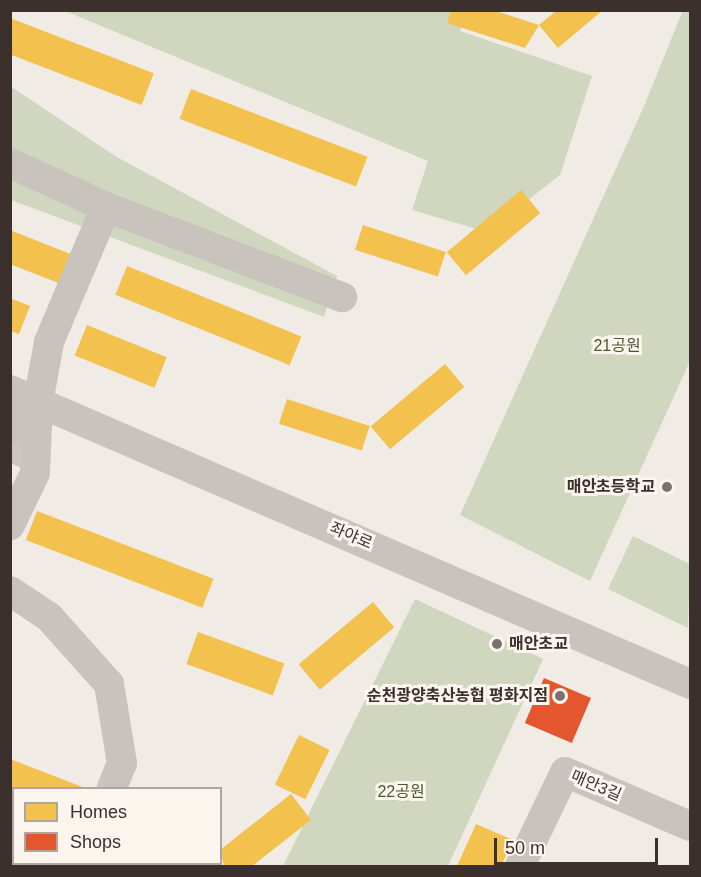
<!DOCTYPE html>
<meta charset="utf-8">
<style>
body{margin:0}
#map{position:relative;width:701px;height:877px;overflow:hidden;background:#f0ebe5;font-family:Helvetica,"Noto Sans KR",sans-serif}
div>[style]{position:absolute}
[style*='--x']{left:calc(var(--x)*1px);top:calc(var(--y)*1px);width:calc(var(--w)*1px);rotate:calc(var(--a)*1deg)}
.green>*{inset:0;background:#d1d6bf}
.homes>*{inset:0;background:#f2c14e;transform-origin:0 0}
.shops>*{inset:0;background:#e4572e;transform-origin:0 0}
.minor-tunnel>*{height:30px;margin-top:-15px;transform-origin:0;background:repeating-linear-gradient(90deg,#ccc6c0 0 30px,transparent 0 45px)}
.minor>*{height:30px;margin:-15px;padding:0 15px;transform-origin:15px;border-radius:15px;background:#c9c3be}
.dots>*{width:16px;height:16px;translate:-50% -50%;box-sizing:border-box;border:3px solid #fbf5ee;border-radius:50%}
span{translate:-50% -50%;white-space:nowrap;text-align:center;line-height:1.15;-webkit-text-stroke:6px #fbf5ee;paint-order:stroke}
.park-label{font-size:16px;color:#4a5a2e}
.poi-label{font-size:16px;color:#3b302b;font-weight:700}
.right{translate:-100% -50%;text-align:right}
.left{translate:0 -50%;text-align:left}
.street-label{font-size:16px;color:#3b302b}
.frame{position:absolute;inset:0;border:12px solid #3b302b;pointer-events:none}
.legend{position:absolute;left:12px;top:787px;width:210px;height:78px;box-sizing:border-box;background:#fbf5ee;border:2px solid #aea6a0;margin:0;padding:8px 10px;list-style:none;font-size:18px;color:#3b302b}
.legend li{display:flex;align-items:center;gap:12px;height:30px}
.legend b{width:30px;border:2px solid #aea6a0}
.scale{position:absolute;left:494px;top:838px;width:164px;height:27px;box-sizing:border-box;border:3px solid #3b302b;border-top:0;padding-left:8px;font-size:18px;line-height:21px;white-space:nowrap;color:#3b302b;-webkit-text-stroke:4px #fbf5ee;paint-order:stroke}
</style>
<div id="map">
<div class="green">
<i style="clip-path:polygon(683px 10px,690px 11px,690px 361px,590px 581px,460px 515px,644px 106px)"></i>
<i style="clip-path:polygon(65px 11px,468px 11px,460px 31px,592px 76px,560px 175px,487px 232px,412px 210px,428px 161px)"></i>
<i style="clip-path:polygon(10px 86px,115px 156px,337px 276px,324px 317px,11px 200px)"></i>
<i style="clip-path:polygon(633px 536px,690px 564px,688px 628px,608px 589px)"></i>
<i style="clip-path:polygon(415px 599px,543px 659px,448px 866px,283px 866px)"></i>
</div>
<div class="homes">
<i style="clip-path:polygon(451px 10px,493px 10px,539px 25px,525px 48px,447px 23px)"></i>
<i style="clip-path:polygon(557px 10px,603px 10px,558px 48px,539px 25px)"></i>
<i style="left:10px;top:18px;width:154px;height:34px;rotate:21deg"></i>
<i style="left:191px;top:89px;width:189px;height:32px;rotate:21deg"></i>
<i style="left:521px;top:190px;width:30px;height:97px;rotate:50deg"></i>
<i style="left:363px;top:225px;width:87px;height:26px;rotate:18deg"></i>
<i style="clip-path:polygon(10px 230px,73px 255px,61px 284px,10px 264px)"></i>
<i style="left:127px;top:266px;width:188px;height:31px;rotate:22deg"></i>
<i style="clip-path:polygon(10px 298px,30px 306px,19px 334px,10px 331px)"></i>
<i style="left:87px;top:325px;width:86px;height:33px;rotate:22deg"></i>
<i style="left:445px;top:364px;width:30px;height:97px;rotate:50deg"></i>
<i style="left:287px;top:399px;width:87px;height:26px;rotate:18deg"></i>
<i style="left:37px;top:511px;width:189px;height:31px;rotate:21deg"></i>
<i style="left:373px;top:602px;width:33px;height:97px;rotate:50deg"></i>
<i style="left:198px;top:632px;width:92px;height:34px;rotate:20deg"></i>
<i style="left:299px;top:735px;width:34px;height:55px;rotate:26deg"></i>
<i style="clip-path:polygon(10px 759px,85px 788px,14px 788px,14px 794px,10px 793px)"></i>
<i style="clip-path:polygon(291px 794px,311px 820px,252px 866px,224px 866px,220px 850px)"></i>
<i style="clip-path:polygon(476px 824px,513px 840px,501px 866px,457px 866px)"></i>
<i style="clip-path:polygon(127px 864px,200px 864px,199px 866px)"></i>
</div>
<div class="shops">
<i style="left:544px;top:678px;width:51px;height:49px;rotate:23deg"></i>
</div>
<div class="minor-tunnel">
<i style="--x:10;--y:463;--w:66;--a:-65"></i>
</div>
<div class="minor">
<i style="--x:10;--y:163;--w:106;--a:24.6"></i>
<i style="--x:106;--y:207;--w:147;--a:112.9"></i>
<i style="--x:49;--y:342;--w:62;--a:100.2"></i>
<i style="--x:38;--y:403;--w:70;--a:92.5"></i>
<i style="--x:35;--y:473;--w:58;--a:115.7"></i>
<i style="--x:106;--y:207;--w:253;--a:20.9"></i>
<i style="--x:10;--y:390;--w:741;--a:23.38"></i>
<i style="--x:10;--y:429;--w:38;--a:-43"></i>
<i style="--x:10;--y:591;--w:47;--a:33.7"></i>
<i style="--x:49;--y:617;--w:90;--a:48.2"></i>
<i style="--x:109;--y:684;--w:80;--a:80.7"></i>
<i style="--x:122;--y:763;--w:27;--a:112"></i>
<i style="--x:80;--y:866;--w:3;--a:-45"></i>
<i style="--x:520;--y:866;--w:104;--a:-64.4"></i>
<i style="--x:565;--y:772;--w:136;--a:23.4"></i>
</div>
<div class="dots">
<i style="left:667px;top:487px;background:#7a716c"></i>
<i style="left:497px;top:644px;background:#7a716c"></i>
<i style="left:560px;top:696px;background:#7a716c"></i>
</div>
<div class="park-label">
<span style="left:617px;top:346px">21공원</span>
<span style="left:401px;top:792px">22공원</span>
</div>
<div class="poi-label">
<span class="right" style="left:655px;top:487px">매안초등학교</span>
<span class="left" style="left:509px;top:644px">매안초교</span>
<span class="right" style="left:548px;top:696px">순천광양축산농협 평화지점</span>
</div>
<div class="street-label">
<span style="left:351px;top:536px;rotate:23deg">좌야로</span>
<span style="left:596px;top:786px;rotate:23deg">매안3길</span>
</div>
<div class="frame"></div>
<ul class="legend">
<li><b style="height:16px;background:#f2c14e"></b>Homes</li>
<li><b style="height:16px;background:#e4572e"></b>Shops</li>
</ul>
<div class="scale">50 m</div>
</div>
